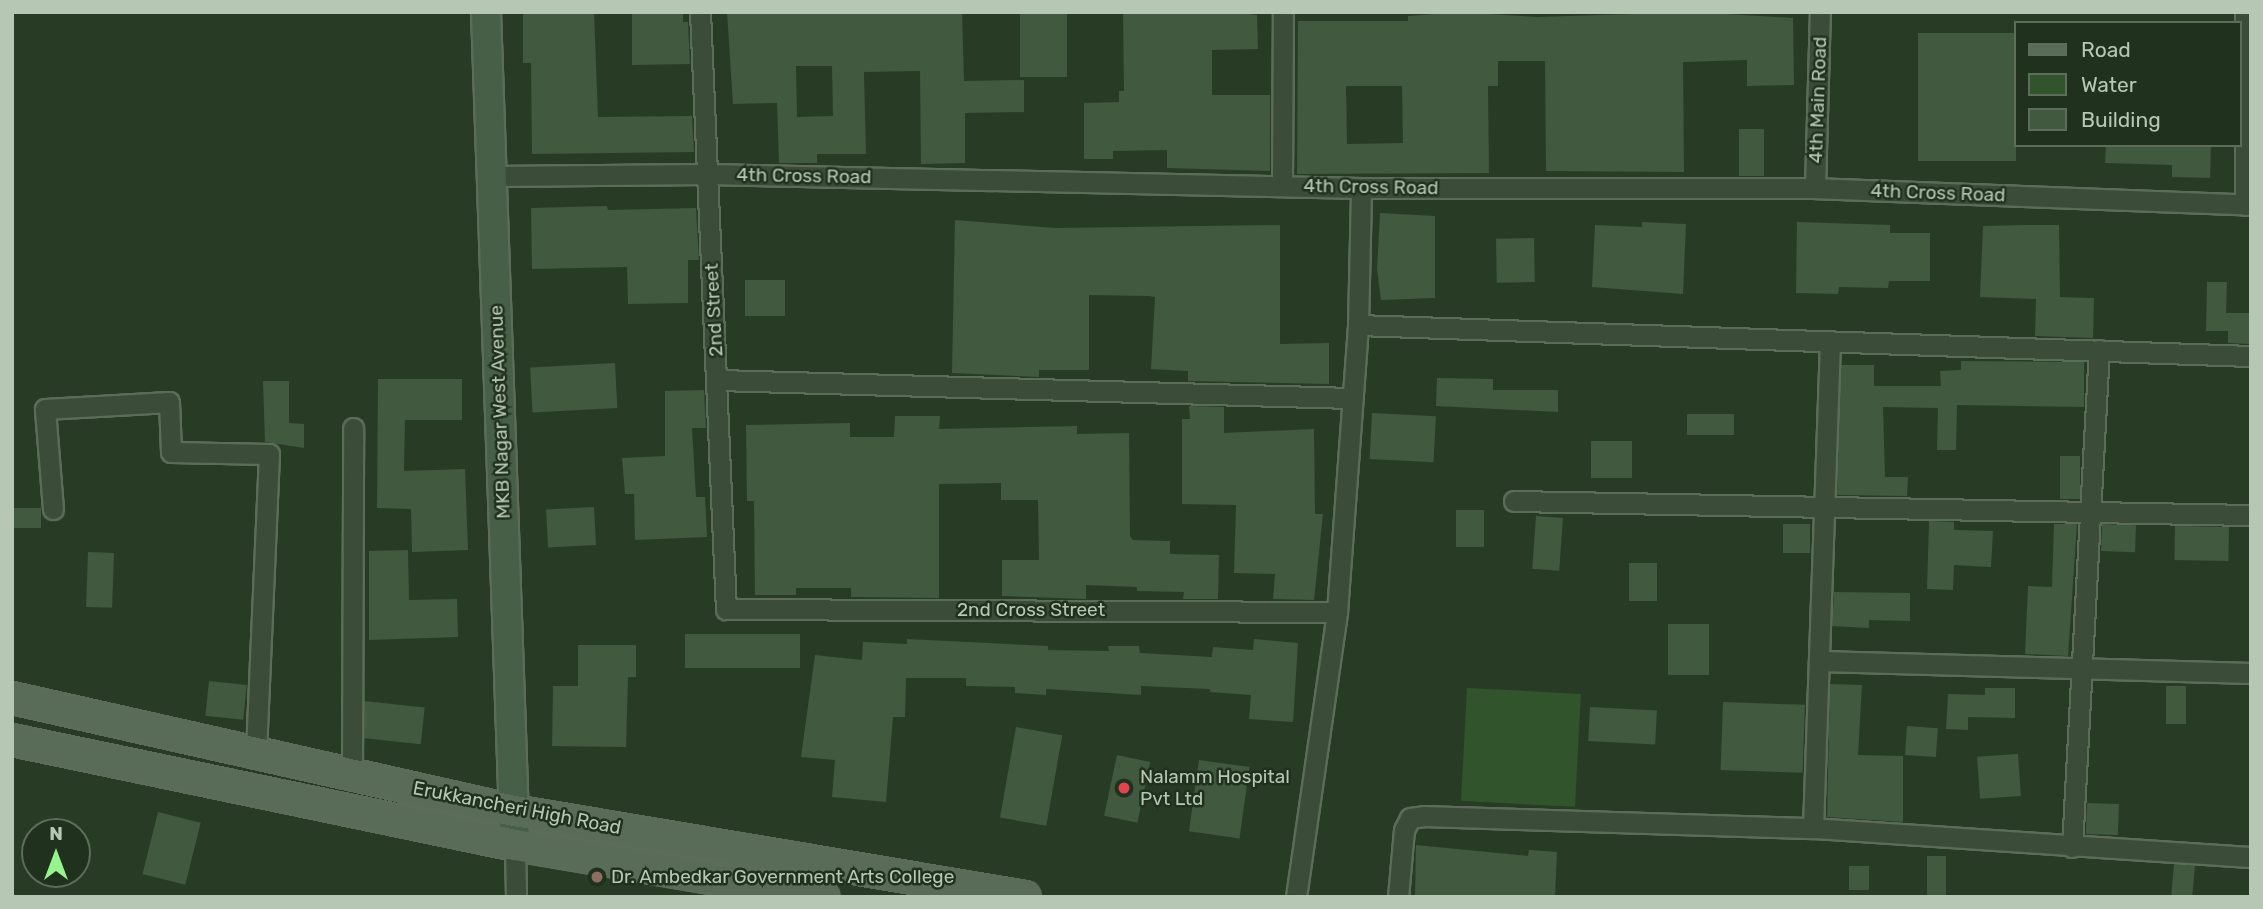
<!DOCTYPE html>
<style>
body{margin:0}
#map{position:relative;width:2263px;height:909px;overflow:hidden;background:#283c25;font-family:Rubik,sans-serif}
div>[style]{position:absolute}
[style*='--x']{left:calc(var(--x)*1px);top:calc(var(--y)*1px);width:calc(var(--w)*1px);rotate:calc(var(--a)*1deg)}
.water>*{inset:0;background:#32542d;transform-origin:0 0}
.building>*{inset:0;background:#41593e;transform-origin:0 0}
.roads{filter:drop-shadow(2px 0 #5b6d59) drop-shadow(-2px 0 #5b6d59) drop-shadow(0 2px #5b6d59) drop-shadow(0 -2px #5b6d59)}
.street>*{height:19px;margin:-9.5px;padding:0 9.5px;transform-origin:9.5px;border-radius:9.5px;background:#3b4c38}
.secondary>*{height:28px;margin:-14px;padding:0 14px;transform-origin:14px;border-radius:14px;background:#485f47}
.primary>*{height:30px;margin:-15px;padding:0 15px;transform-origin:15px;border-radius:15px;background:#596c57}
.dots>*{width:19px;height:19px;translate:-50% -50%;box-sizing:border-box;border:4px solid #20311e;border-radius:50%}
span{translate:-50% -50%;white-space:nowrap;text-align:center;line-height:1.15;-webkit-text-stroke:5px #20311e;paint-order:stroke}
.street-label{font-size:19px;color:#b6c8b4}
.poi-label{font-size:19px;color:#b6c8b4}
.left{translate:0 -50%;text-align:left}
.frame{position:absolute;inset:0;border:14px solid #b6c8b4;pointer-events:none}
.legend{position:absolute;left:2014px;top:21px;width:228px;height:126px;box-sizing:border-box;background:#20311e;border:2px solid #5c6d5a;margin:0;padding:9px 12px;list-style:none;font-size:21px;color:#b6c8b4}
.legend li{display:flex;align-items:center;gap:14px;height:35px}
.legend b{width:35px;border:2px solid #5c6d5a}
.north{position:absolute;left:21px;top:818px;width:70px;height:70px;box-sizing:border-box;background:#20311e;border:2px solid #5c6d5a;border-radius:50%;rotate:0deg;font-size:19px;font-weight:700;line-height:28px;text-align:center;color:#b6c8b4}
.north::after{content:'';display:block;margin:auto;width:24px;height:32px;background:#96f38e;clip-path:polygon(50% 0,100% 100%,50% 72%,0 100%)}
</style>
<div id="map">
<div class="water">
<i style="left:1467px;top:688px;width:114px;height:113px;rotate:3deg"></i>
</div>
<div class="building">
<i style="clip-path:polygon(523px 12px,594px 12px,598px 117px,692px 116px,694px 152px,532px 154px,531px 63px,523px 63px)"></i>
<i style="clip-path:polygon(632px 12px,683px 12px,683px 22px,688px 22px,690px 64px,632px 65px)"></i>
<i style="clip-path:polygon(evenodd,727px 12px,962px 12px,964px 81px,1024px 80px,1024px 112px,965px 113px,965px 163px,921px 164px,920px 71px,864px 72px,866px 154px,817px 154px,817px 163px,779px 163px,777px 103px,733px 104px,727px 12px,796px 66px,832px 66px,833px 116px,797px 117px,796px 66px)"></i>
<i style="left:1020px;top:12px;width:47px;height:65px"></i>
<i style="clip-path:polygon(1232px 12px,1257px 15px,1258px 49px,1212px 50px,1212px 95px,1270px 95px,1270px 171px,1167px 168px,1167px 150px,1113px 151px,1113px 159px,1084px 159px,1084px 103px,1119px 102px,1119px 91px,1124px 91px,1123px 14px)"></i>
<i style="clip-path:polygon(evenodd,1459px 12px,1537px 17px,1695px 12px,1793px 18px,1794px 85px,1747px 86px,1747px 60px,1683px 62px,1684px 172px,1546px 171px,1545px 61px,1498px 61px,1498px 86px,1488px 86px,1489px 173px,1297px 174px,1298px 21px,1408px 21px,1408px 16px,1459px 12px,1346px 86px,1402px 86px,1403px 143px,1347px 144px,1346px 86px)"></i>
<i style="left:1918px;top:33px;width:98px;height:128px"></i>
<i style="left:1764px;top:129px;width:47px;height:25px;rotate:90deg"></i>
<i style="clip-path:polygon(2106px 145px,2211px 145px,2210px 178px,2172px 177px,2172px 165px,2105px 163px)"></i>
<i style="clip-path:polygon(607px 206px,608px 210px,696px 208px,699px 260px,688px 260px,688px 303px,628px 304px,627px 267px,532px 269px,531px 208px)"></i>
<i style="clip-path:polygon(1380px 213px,1435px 216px,1435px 298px,1381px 300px,1377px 269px)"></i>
<i style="clip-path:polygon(955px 220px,1055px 228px,1280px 225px,1280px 344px,1329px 343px,1329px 384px,1188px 381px,1188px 371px,1151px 369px,1155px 297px,1149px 296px,1089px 295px,1089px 370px,1039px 370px,1039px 377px,952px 373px)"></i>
<i style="clip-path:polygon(1642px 222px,1686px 224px,1683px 294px,1592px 287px,1595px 225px,1642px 227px)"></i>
<i style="clip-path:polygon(1797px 222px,1890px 225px,1890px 233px,1930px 233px,1930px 281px,1889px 281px,1888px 288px,1839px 287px,1838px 294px,1796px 293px)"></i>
<i style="clip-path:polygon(2022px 225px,2059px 225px,2060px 297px,2094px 298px,2093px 338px,2035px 336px,2036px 299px,1980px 297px,1983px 226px)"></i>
<i style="left:1534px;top:238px;width:44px;height:38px;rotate:89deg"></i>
<i style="left:745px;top:280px;width:40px;height:36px"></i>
<i style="clip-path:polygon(2207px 282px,2227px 282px,2226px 313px,2251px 313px,2251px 344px,2228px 343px,2228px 331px,2206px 331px)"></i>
<i style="clip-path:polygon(1961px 361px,2084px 362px,2084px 407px,1957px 405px,1956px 450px,1937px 450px,1938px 408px,1883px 407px,1885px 477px,1908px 477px,1907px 496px,1837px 495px,1841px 365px,1874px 365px,1874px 386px,1941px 386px,1940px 371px,1961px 370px)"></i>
<i style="left:615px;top:363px;width:45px;height:85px;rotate:87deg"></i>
<i style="clip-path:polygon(1437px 378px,1493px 379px,1493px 390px,1558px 390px,1558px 412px,1436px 406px)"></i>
<i style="clip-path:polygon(378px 379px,462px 379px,462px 420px,405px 420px,404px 471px,465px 469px,468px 550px,412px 552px,411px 509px,377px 508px)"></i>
<i style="clip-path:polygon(263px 381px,289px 381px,289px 423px,304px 424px,304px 448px,265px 442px)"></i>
<i style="clip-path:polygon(704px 390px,706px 428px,692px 428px,696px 497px,705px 497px,707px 537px,635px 540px,634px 494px,625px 494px,622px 458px,665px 456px,665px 391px)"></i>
<i style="clip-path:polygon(1189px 406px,1224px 407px,1224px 433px,1314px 429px,1315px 514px,1323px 514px,1314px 600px,1273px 599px,1275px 574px,1234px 573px,1236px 505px,1182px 504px,1182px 419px,1190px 419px)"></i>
<i style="left:1372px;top:413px;width:64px;height:46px;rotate:3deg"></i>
<i style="left:1687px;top:414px;width:47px;height:21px"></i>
<i style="clip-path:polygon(895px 416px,940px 416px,939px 429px,1077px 426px,1077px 434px,1129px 433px,1130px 536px,1133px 540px,1170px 541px,1170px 554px,1219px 555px,1218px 599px,1183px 599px,1184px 592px,1137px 591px,1137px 587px,1086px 585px,1086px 599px,1002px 596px,1002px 560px,1039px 560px,1038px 500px,1001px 500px,1001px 483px,939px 484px,939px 598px,851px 597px,851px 588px,796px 588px,796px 595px,755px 595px,754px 501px,747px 501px,746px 425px,850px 423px,850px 437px,894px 437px)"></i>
<i style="left:1591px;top:441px;width:41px;height:37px"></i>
<i style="left:2060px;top:456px;width:20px;height:43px"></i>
<i style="left:594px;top:507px;width:38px;height:48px;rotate:87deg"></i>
<i style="left:12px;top:508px;width:29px;height:20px"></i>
<i style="left:1456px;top:510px;width:28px;height:37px"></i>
<i style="left:1536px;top:516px;width:27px;height:53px;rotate:4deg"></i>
<i style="clip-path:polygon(1929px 521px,1954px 522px,1954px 530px,1993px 531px,1991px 567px,1954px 565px,1953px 590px,1927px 589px)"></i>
<i style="left:1783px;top:524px;width:27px;height:29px"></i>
<i style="clip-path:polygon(2054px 524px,2077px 524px,2068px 656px,2025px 654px,2028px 586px,2052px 587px)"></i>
<i style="left:2102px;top:524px;width:34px;height:27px;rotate:2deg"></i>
<i style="left:2175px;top:526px;width:54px;height:34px;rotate:1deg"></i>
<i style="clip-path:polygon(408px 550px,409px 600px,457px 599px,458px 637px,369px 640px,369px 551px)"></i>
<i style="left:88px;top:552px;width:26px;height:55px;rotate:2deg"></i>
<i style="left:1629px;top:563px;width:28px;height:38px"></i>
<i style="clip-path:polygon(1834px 592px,1910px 593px,1910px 621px,1869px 620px,1869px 628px,1832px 626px)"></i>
<i style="left:1668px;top:624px;width:41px;height:51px"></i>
<i style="left:685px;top:634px;width:115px;height:34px"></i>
<i style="clip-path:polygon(907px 639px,1048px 646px,1048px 650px,1109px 651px,1108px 646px,1139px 646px,1140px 653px,1212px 657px,1213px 647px,1253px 650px,1254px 639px,1298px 643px,1293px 722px,1249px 719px,1251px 695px,1210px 692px,1210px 689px,1141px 686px,1141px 695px,1046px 689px,1046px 695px,1015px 693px,1015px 687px,966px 686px,966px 678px,906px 678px,905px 717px,893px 717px,886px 802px,832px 797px,835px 760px,801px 757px,815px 655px,862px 660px,863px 642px,907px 644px)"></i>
<i style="clip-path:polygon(578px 645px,636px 645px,636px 677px,628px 677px,626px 747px,552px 746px,553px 686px,578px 686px)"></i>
<i style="left:209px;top:681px;width:38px;height:35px;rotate:6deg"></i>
<i style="clip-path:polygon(1830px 684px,1862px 685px,1858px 755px,1903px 756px,1903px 822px,1827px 817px)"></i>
<i style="left:2166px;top:686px;width:20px;height:38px"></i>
<i style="clip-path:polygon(1985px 688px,2015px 688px,2015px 718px,1968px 717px,1968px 730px,1946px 729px,1948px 694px,1985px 695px)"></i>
<i style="left:364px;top:701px;width:61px;height:37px;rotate:6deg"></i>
<i style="left:1723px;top:702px;width:82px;height:68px;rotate:2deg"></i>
<i style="left:1590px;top:707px;width:67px;height:34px;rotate:3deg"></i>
<i style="left:1907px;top:726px;width:31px;height:29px;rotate:4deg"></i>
<i style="left:1016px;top:727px;width:47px;height:92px;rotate:10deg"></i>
<i style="left:2018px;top:754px;width:42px;height:41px;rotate:86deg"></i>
<i style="left:1117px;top:755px;width:34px;height:62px;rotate:12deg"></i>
<i style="left:1199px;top:760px;width:51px;height:72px;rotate:8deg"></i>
<i style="left:2087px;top:803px;width:32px;height:31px;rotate:2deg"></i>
<i style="left:158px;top:812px;width:44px;height:64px;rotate:14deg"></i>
<i style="clip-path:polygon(1416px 845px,1528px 856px,1529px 850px,1557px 852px,1555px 897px,1415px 897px)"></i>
<i style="left:1927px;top:856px;width:19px;height:41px"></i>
<i style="left:2174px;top:864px;width:21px;height:33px;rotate:5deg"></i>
<i style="left:1849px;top:866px;width:20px;height:24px"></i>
</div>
<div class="roads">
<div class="street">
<i style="--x:700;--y:12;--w:598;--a:87.51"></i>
<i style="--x:726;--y:609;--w:611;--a:0.28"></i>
<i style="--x:2245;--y:12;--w:193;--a:90"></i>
<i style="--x:492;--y:176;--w:215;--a:-0.5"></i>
<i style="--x:707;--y:174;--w:654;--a:1.23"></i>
<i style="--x:1361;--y:188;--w:454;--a:0"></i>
<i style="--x:1815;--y:188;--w:436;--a:2.2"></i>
<i style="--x:1282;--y:186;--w:174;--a:-89.7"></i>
<i style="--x:1815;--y:188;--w:176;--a:-88.4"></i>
<i style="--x:1358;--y:325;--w:894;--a:1.99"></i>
<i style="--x:718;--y:380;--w:633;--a:1.63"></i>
<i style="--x:1514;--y:501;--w:737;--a:1.09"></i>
<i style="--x:53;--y:509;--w:100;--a:-94.6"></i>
<i style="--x:45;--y:409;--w:124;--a:-3.2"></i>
<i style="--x:169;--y:402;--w:50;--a:87.7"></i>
<i style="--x:171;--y:452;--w:98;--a:1.2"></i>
<i style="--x:269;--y:454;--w:299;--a:92.5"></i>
<i style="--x:1821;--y:661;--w:430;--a:1.6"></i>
<i style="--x:352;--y:774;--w:346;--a:-89.8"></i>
<i style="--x:1813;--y:828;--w:487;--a:-88"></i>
<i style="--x:515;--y:845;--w:52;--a:88.9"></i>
<i style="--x:2072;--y:847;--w:498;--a:-86.9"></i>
<i style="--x:1296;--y:897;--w:288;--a:-81.8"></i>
<i style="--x:1337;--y:612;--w:288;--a:-85.8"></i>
<i style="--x:1358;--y:325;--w:137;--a:-88.7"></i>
<i style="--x:1398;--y:897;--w:67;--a:-84.9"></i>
<i style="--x:1404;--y:830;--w:13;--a:-63"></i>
<i style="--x:1410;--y:818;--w:14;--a:-8"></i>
<i style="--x:1424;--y:816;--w:389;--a:1.8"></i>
<i style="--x:1813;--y:828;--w:439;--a:3.8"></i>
</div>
<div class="secondary">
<i style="--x:486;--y:12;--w:834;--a:88.01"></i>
</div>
<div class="primary">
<i style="--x:12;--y:698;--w:515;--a:12.69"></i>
<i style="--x:514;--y:811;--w:518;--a:9.55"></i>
<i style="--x:12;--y:740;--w:514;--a:11.79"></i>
<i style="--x:515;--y:845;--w:313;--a:9.6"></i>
</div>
</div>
<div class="dots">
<i style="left:1124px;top:788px;background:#e0444e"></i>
<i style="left:597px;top:877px;background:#8d6e63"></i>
</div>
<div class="street-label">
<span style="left:1818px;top:100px;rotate:-88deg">4th Main Road</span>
<span style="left:804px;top:176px;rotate:1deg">4th Cross Road</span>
<span style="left:1371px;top:187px;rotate:1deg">4th Cross Road</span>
<span style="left:1938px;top:193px;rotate:2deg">4th Cross Road</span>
<span style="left:714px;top:310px;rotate:-93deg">2nd Street</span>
<span style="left:500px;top:412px;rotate:-92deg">MKB Nagar West Avenue</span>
<span style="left:1031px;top:610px">2nd Cross Street</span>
<span style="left:517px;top:808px;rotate:11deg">Erukkancheri High Road</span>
</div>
<div class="poi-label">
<span class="left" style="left:1140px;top:788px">Nalamm Hospital<br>Pvt Ltd</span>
<span class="left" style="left:611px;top:877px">Dr. Ambedkar Government Arts College</span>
</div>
<div class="frame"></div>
<ul class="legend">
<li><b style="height:9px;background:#596c57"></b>Road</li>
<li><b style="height:19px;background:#32542d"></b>Water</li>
<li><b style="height:19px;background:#41593e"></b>Building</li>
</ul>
<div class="north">N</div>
</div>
